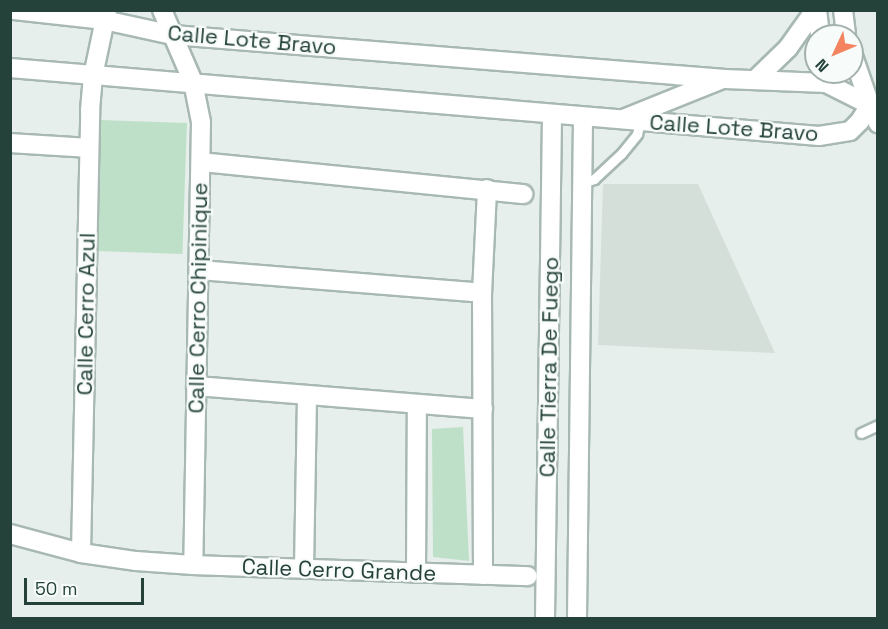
<!DOCTYPE html>
<style>
body{margin:0}
#map{position:relative;width:888px;height:629px;overflow:hidden;background:#e6efeb;font-family:"Space Grotesk",sans-serif}
div>[style]{position:absolute}
[style*='--x']{left:calc(var(--x)*1px);top:calc(var(--y)*1px);width:calc(var(--w)*1px);rotate:calc(var(--a)*1deg)}
.built>*{inset:0;background:#d4dfda}
.green>*{inset:0;background:#bfe0c8;transform-origin:0 0}
.roads{filter:drop-shadow(2px 0 #a8b8b2) drop-shadow(-2px 0 #a8b8b2) drop-shadow(0 2px #a8b8b2) drop-shadow(0 -2px #a8b8b2)}
.service>*{height:9px;margin:-4.5px;padding:0 4.5px;transform-origin:4.5px;border-radius:4.5px;background:#fff}
.minor>*{height:18px;margin:-9px;padding:0 9px;transform-origin:9px;border-radius:9px;background:#fff}
.tertiary>*{height:18px;margin:-9px;padding:0 9px;transform-origin:9px;border-radius:9px;background:#fff}
.secondary>*{height:18px;margin:-9px;padding:0 9px;transform-origin:9px;border-radius:9px;background:#fff}
span{translate:-50% -50%;white-space:nowrap;text-align:center;line-height:1.15;-webkit-text-stroke:4.5px #f7fbf9;paint-order:stroke}
.street-label{font-size:22px;color:#24423a}
.frame{position:absolute;inset:0;border:12px solid #24423a;pointer-events:none}
.north{position:absolute;left:804px;top:24px;width:60px;height:60px;box-sizing:border-box;background:#f7fbf9;border:2px solid #a3b1ad;border-radius:50%;rotate:226deg;font-size:16px;font-weight:700;line-height:24px;text-align:center;color:#24423a}
.north::after{content:'';display:block;margin:auto;width:21px;height:27px;background:#f4845f;clip-path:polygon(50% 0,100% 100%,50% 72%,0 100%)}
.scale{position:absolute;left:24px;top:578px;width:120px;height:27px;box-sizing:border-box;border:3px solid #24423a;border-top:0;padding-left:8px;font-size:18px;line-height:21px;white-space:nowrap;color:#24423a;-webkit-text-stroke:4px #f7fbf9;paint-order:stroke}
</style>
<div id="map">
<div class="built">
<i style="clip-path:polygon(603px 184px,698px 184px,775px 353px,598px 345px)"></i>
</div>
<div class="green">
<i style="left:101px;top:120px;width:86px;height:131px;rotate:2deg"></i>
<i style="clip-path:polygon(463px 427px,469px 561px,433px 557px,432px 429px)"></i>
</div>
<div class="roads">
<div class="service">
<i style="--x:582;--y:183;--w:13;--a:-18"></i>
<i style="--x:594;--y:179;--w:37;--a:-43"></i>
<i style="--x:621;--y:154;--w:26;--a:-51"></i>
<i style="--x:637;--y:134;--w:12;--a:-76"></i>
<i style="--x:861;--y:433;--w:19;--a:-25"></i>
</div>
<div class="minor">
<i style="--x:162;--y:10;--w:78;--a:66.7"></i>
<i style="--x:193;--y:82;--w:41;--a:78.7"></i>
<i style="--x:201;--y:122;--w:443;--a:91"></i>
<i style="--x:817;--y:10;--w:26;--a:83"></i>
<i style="--x:10;--y:143;--w:79;--a:3.6"></i>
<i style="--x:201;--y:162;--w:324;--a:5.7"></i>
<i style="--x:199;--y:270;--w:284;--a:4.6"></i>
<i style="--x:196;--y:386;--w:288;--a:4.6"></i>
<i style="--x:10;--y:534;--w:73;--a:15"></i>
<i style="--x:81;--y:553;--w:56;--a:8.3"></i>
<i style="--x:136;--y:561;--w:57;--a:4"></i>
<i style="--x:193;--y:565;--w:335;--a:1.9"></i>
<i style="--x:81;--y:553;--w:443;--a:-88.8"></i>
<i style="--x:90;--y:110;--w:34;--a:-85"></i>
<i style="--x:93;--y:76;--w:67;--a:-78"></i>
<i style="--x:304;--y:569;--w:174;--a:-89"></i>
<i style="--x:416;--y:573;--w:168;--a:-89.7"></i>
<i style="--x:483;--y:575;--w:282;--a:-90.2"></i>
<i style="--x:482;--y:293;--w:104;--a:-87.2"></i>
</div>
<div class="tertiary">
<i style="--x:870;--y:105;--w:20;--a:66"></i>
<i style="--x:545;--y:618;--w:503;--a:-89.2"></i>
<i style="--x:577;--y:618;--w:500;--a:-89.31"></i>
</div>
<div class="secondary">
<i style="--x:14;--y:10;--w:91;--a:6.3"></i>
<i style="--x:104;--y:20;--w:71;--a:12.3"></i>
<i style="--x:173;--y:35;--w:554;--a:4.56"></i>
<i style="--x:725;--y:79;--w:101;--a:2.3"></i>
<i style="--x:826;--y:83;--w:49;--a:26.6"></i>
<i style="--x:843;--y:10;--w:26;--a:83"></i>
<i style="--x:852;--y:53;--w:55;--a:70.9"></i>
<i style="--x:10;--y:68;--w:812;--a:4.8"></i>
<i style="--x:819;--y:136;--w:31;--a:-9"></i>
<i style="--x:850;--y:131;--w:14;--a:-45"></i>
<i style="--x:860;--y:121;--w:19;--a:-58"></i>
<i style="--x:755;--y:80;--w:46;--a:-44.1"></i>
<i style="--x:788;--y:48;--w:47;--a:-54.6"></i>
<i style="--x:623;--y:119;--w:105;--a:-21.9"></i>
</div>
</div>
<div class="street-label">
<span style="left:252px;top:40px;rotate:5deg">Calle Lote Bravo</span>
<span style="left:734px;top:128px;rotate:4deg">Calle Lote Bravo</span>
<span style="left:198px;top:298px;rotate:-89deg">Calle Cerro Chipinique</span>
<span style="left:86px;top:314px;rotate:-89deg">Calle Cerro Azul</span>
<span style="left:549px;top:367px;rotate:-89deg">Calle Tierra De Fuego</span>
<span style="left:339px;top:570px;rotate:2deg">Calle Cerro Grande</span>
</div>
<div class="frame"></div>
<div class="north">N</div>
<div class="scale">50 m</div>
</div>
